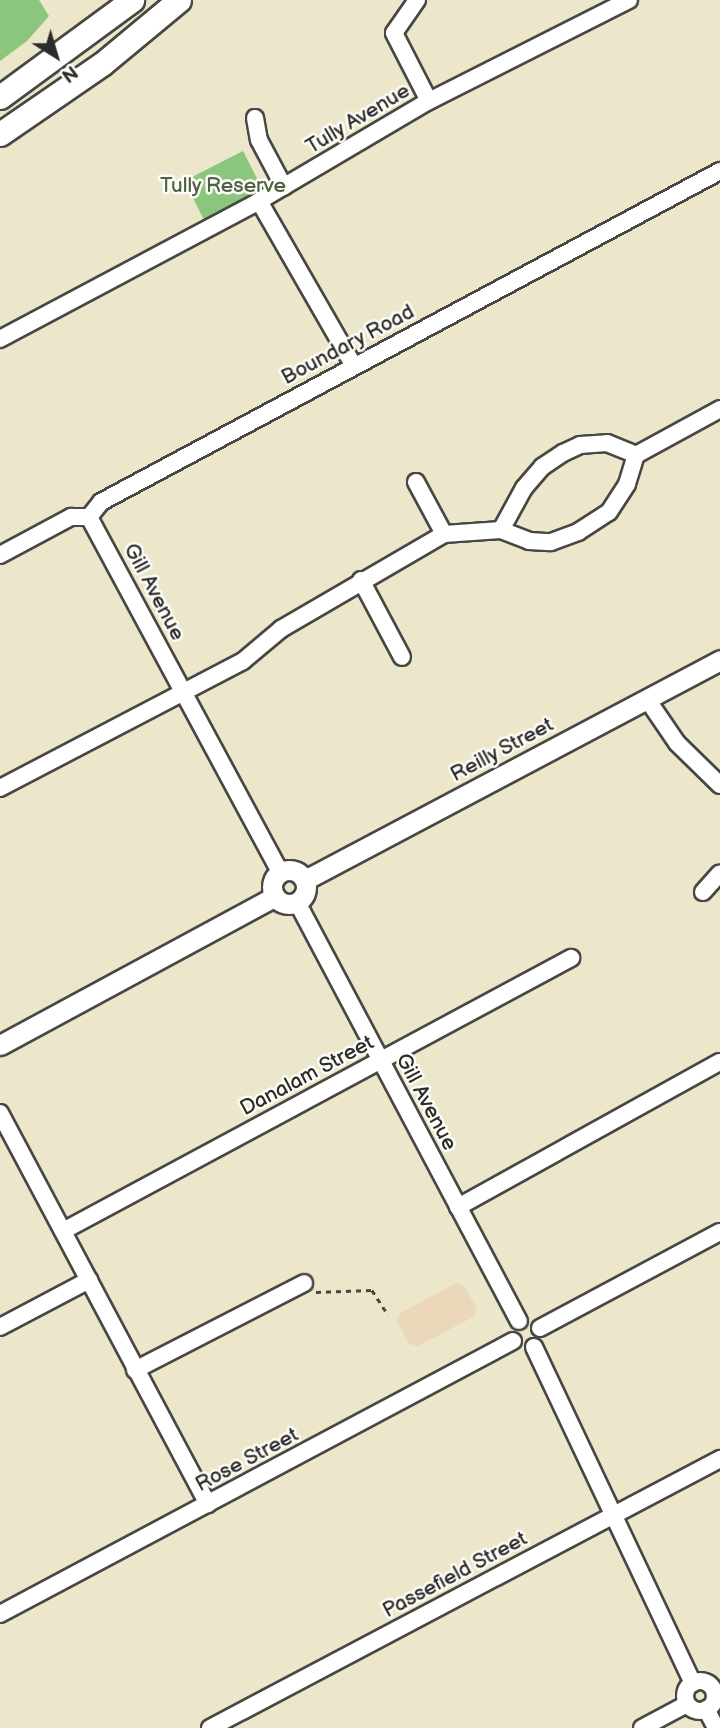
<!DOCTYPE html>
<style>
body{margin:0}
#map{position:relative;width:720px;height:1728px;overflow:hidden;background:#ece6ca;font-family:"Balsamiq Sans",sans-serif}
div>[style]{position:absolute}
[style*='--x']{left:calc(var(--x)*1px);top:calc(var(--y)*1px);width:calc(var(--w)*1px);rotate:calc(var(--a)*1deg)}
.built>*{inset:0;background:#ecd7ba}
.green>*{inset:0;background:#8ac67c;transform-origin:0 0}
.path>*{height:2.5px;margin-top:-1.25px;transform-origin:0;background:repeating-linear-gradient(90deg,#484743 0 5px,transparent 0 10px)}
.roads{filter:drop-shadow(2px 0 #484743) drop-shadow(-2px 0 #484743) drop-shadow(0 2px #484743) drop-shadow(0 -2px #484743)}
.minor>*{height:16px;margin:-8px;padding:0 8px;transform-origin:8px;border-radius:8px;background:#fff}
.minor>.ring{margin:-8px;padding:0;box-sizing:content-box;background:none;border:16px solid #fff;border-radius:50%}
.major>*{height:19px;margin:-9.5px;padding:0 9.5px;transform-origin:9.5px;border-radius:9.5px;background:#fff}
.major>.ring{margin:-9.5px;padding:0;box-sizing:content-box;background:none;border:19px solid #fff;border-radius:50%}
.highway>*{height:23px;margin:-11.5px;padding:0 11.5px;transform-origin:11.5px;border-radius:11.5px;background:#fff}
span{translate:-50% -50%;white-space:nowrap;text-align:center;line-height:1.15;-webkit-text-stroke:5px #fdfcf7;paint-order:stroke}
.street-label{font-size:21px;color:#2b2b2b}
.park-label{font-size:21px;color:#4c6147}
.north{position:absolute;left:21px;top:21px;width:70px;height:70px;-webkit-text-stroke:5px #fdfcf7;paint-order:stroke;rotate:143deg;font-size:19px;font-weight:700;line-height:28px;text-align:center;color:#2b2b2b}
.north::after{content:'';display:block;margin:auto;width:24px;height:32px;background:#2b2b2b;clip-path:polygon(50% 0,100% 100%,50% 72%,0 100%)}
</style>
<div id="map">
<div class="built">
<i style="clip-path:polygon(456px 1283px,464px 1286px,477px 1309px,473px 1317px,418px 1346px,409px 1344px,397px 1321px,401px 1313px)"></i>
</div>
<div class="green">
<i style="clip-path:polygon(0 0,39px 0,49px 16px,27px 41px,0 61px)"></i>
<i style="left:243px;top:151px;width:45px;height:66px;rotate:63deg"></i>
</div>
<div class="path">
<i style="--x:316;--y:1292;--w:56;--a:-2"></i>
<i style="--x:372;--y:1290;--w:30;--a:57"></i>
</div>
<div class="roads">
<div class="minor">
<i style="--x:417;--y:0;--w:40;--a:124.9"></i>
<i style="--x:394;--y:33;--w:76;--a:62.8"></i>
<i style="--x:255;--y:118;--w:22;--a:80"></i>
<i style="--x:259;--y:140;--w:53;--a:62"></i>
<i style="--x:259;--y:201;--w:190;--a:60.1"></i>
<i style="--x:0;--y:339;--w:293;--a:-28"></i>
<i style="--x:259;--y:201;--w:197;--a:-30.5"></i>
<i style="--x:429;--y:101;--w:224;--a:-26.8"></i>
<i style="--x:416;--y:482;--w:59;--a:61.7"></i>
<i style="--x:89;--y:517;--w:403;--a:61.7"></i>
<i style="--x:501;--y:530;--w:48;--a:-61.3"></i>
<i style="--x:524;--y:488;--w:28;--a:-49"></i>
<i style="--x:542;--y:467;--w:25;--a:-34"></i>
<i style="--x:563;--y:453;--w:19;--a:-25"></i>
<i style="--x:580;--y:445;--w:27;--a:-4"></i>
<i style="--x:607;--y:443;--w:31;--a:22"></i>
<i style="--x:0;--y:555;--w:81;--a:-28.2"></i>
<i style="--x:71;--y:517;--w:18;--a:0"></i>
<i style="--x:89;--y:517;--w:19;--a:-51"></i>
<i style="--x:101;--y:502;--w:702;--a:-28.13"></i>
<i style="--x:361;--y:580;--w:87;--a:62"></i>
<i style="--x:647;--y:699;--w:53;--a:55.7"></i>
<i style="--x:677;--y:743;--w:60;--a:44.3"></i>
<i style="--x:0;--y:788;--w:274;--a:-27.6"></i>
<i style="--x:243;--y:661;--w:50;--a:-40.1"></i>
<i style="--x:281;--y:629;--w:189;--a:-30.2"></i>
<i style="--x:444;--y:534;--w:57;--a:-4"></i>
<i style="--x:501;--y:530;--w:30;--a:21"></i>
<i style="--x:529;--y:541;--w:22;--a:3"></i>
<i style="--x:551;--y:542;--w:29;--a:-20"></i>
<i style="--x:578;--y:532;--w:37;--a:-33"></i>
<i style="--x:609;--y:512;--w:33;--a:-57"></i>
<i style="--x:627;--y:484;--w:30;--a:-73"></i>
<i style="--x:636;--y:455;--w:96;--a:-28.7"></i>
<i style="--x:703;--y:892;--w:25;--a:-48"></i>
<i style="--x:297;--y:902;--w:474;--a:62.1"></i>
<i style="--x:0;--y:1113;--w:443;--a:62"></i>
<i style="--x:458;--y:1207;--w:299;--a:-29"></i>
<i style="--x:63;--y:1231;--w:577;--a:-28.25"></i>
<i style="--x:0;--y:1327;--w:101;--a:-27.8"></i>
<i style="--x:540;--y:1328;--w:204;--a:-28.1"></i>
<i style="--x:534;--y:1347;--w:372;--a:64.7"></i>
<i style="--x:135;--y:1370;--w:190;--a:-27.2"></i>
<i style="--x:0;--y:1614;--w:581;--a:-28.02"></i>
<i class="ring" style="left:685px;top:1681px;width:14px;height:14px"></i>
<i style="--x:706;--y:1709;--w:21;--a:62"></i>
<i style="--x:210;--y:1728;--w:577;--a:-27.81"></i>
<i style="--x:642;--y:1728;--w:51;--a:-28.1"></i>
</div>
<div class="major">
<i class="ring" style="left:272px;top:870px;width:15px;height:15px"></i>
<i style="--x:305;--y:880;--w:470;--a:-27.9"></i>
<i style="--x:0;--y:1045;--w:311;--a:-28.4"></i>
</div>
<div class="highway">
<i style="--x:0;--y:97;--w:164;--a:-36.3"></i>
<i style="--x:0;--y:134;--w:124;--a:-34.5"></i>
<i style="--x:102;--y:64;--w:100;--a:-39.7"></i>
</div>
</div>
<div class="street-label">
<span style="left:358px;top:119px;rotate:-31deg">Tully Avenue</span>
<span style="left:348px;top:345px;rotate:-28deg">Boundary Road</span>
<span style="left:154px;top:592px;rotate:62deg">Gill Avenue</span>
<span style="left:502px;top:750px;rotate:-28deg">Reilly Street</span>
<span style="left:307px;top:1076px;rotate:-28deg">Danalam Street</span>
<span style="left:426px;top:1102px;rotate:62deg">Gill Avenue</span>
<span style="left:247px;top:1460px;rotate:-28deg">Rose Street</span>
<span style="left:455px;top:1575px;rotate:-28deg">Passefield Street</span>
</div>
<div class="park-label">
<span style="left:223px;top:186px">Tully Reserve</span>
</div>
<div class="north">N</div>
</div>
